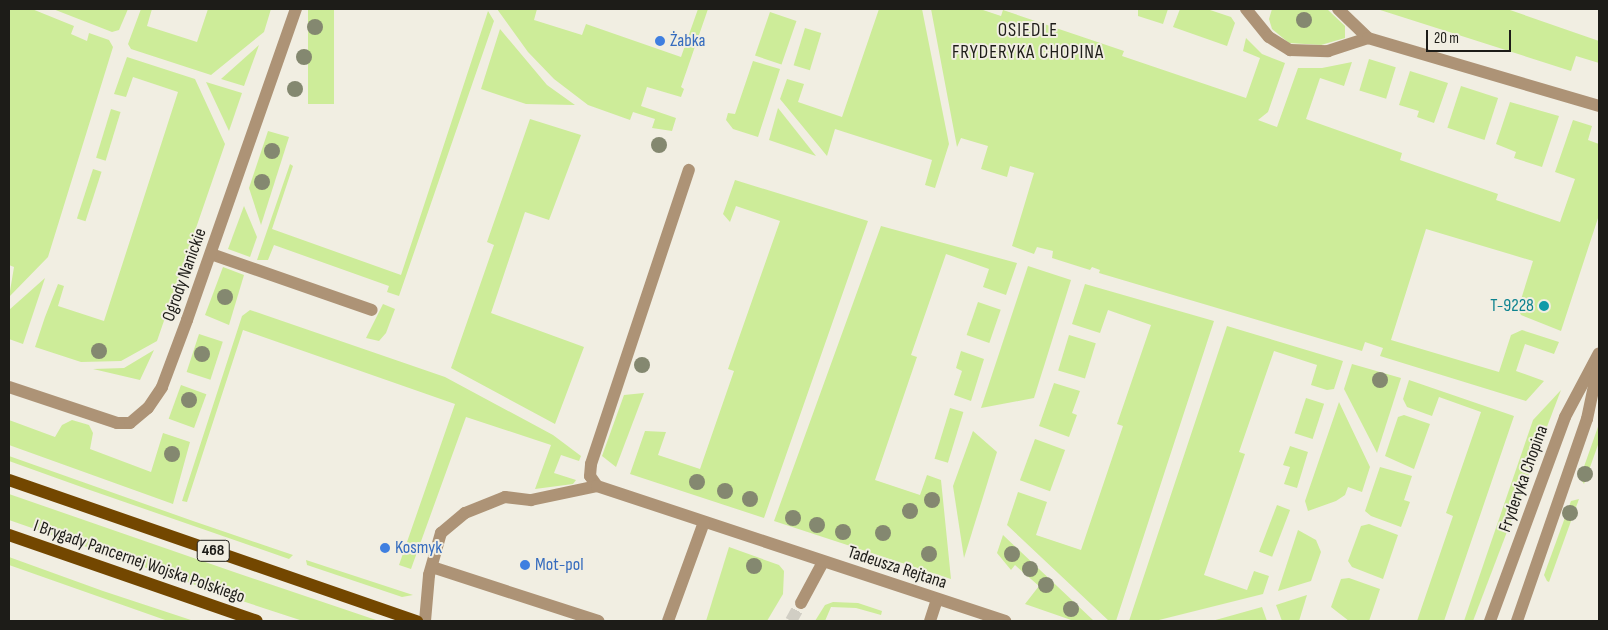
<!DOCTYPE html>
<meta charset="utf-8">
<style>
body{margin:0}
#map{position:relative;width:1608px;height:630px;overflow:hidden;background:#f1eee2;font-family:"Sofia Sans Condensed",sans-serif}
div>[style]{position:absolute}
[style*='--x']{left:calc(var(--x)*1px);top:calc(var(--y)*1px);width:calc(var(--w)*1px);rotate:calc(var(--a)*1deg)}
.green>*{inset:0;background:#cdec99;transform-origin:0 0}
.minor-tunnel>*{height:12px;margin-top:-6px;transform-origin:0;background:repeating-linear-gradient(90deg,#d1cec4 0 12px,transparent 0 18px)}
.minor>*{height:12px;margin:-6px;padding:0 6px;transform-origin:6px;border-radius:6px;background:#ad9376}
.major>*{height:12px;margin:-6px;padding:0 6px;transform-origin:6px;border-radius:6px;background:#734700}
.trees>*{width:16px;height:16px;margin:-8px;border-radius:50%;background:#848870}
.dots>*{width:14px;height:14px;translate:-50% -50%;box-sizing:border-box;border:2px solid #f1eee2;border-radius:50%}
span{translate:-50% -50%;white-space:nowrap;text-align:center;line-height:1.15;-webkit-text-stroke:4px #f1eee2;paint-order:stroke}
.shield-label span{padding:1px 4px;background:#f1eee2;border:1px solid;border-radius:4px;-webkit-text-stroke-width:0}
.shield-label{font-size:16px;color:#1d1c18;font-weight:700}
.shop-label{font-size:18px;color:#366cbe}
.left{translate:0 -50%;text-align:left}
.street-label{font-size:18px;color:#1d1c18}
.culture-label{font-size:18px;color:#0d838f}
.right{translate:-100% -50%;text-align:right}
.neighbourhood-label{font-size:19px;color:#1d1c18;letter-spacing:1px}
.frame{position:absolute;inset:0;border:10px solid #1d1c18;pointer-events:none}
.scale{position:absolute;left:1426px;top:30px;width:85px;height:22px;box-sizing:border-box;border:2px solid #1d1c18;border-top:0;padding-left:6px;font-size:15px;line-height:18px;white-space:nowrap;color:#1d1c18;-webkit-text-stroke:4px #f1eee2;paint-order:stroke}
</style>
<div id="map">
<div class="green">
<i style="clip-path:polygon(9px 9px,32px 9px,74px 26px,71px 34px,87px 41px,89px 33px,109px 40px,113px 47px,48px 257px,9px 297px,14px 267px,9px 265px)"></i>
<i style="clip-path:polygon(53px 9px,128px 9px,119px 30px,112px 32px)"></i>
<i style="clip-path:polygon(141px 9px,152px 9px,147px 26px,197px 42px,208px 9px,271px 9px,264px 32px,211px 75px,131px 49px,128px 44px)"></i>
<i style="left:308px;top:9px;width:26px;height:95px"></i>
<i style="clip-path:polygon(497px 9px,537px 9px,534px 20px,582px 35px,586px 24px,681px 57px,698px 9px,708px 9px,681px 87px,684px 89px,681px 97px,647px 87px,641px 106px,676px 118px,672px 131px,652px 128px,655px 119px,633px 112px,630px 120px,588px 105px,554px 79px,528px 52px)"></i>
<i style="clip-path:polygon(879px 9px,922px 9px,949px 144px,935px 188px,925px 185px,932px 160px,835px 129px,827px 156px,780px 99px,787px 79px,804px 84px,798px 102px,842px 117px)"></i>
<i style="clip-path:polygon(931px 9px,980px 9px,1001px 16px,1003px 10px,1124px 51px,1122px 56px,1246px 98px,1260px 58px,1243px 51px,1246px 38px,1262px 54px,1285px 63px,1268px 112px,1258px 120px,1277px 127px,1298px 68px,1322px 68px,1352px 62px,1344px 86px,1320px 78px,1306px 119px,1402px 153px,1400px 160px,1498px 194px,1496px 200px,1560px 222px,1575px 179px,1555px 172px,1573px 120px,1592px 126px,1588px 140px,1599px 144px,1599px 215px,1561px 331px,1521px 315px,1518px 309px,1533px 261px,1426px 229px,1391px 340px,1499px 372px,1511px 335px,1522px 330px,1559px 342px,1554px 354px,1525px 344px,1516px 371px,1544px 381px,1526px 401px,1380px 356px,1383px 348px,1365px 342px,1362px 351px,1099px 273px,1100px 270px,1092px 267px,1090px 270px,1052px 258px,1053px 251px,1037px 247px,1034px 254px,1012px 246px,1034px 173px,1010px 166px,1007px 177px,981px 169px,988px 146px,961px 138px,957px 147px)"></i>
<i style="clip-path:polygon(1138px 9px,1168px 9px,1163px 24px,1138px 16px)"></i>
<i style="clip-path:polygon(1180px 9px,1207px 9px,1231px 17px,1235px 23px,1227px 46px,1173px 27px)"></i>
<i style="clip-path:polygon(1272px 9px,1327px 9px,1345px 26px,1345px 38px,1321px 45px,1289px 43px,1272px 29px,1269px 19px)"></i>
<i style="clip-path:polygon(1377px 9px,1507px 9px,1599px 41px,1599px 63px,1576px 56px,1571px 71px)"></i>
<i style="clip-path:polygon(488px 11px,494px 21px,399px 296px,387px 292px,389px 286px,274px 245px,268px 260px,257px 260px,290px 164px,293px 166px,272px 229px,401px 275px)"></i>
<i style="left:770px;top:12px;width:28px;height:46px;rotate:19deg"></i>
<i style="left:805px;top:28px;width:17px;height:39px;rotate:17deg"></i>
<i style="clip-path:polygon(500px 29px,547px 85px,575px 105px,526px 104px,481px 89px)"></i>
<i style="clip-path:polygon(259px 45px,244px 86px,221px 79px)"></i>
<i style="clip-path:polygon(127px 57px,195px 79px,225px 144px,157px 341px,121px 361px,81px 362px,35px 347px,45px 317px,58px 284px,64px 286px,58px 306px,104px 321px,178px 92px,133px 77px,126px 97px,114px 94px)"></i>
<i style="left:1369px;top:59px;width:28px;height:33px;rotate:17deg"></i>
<i style="clip-path:polygon(753px 61px,780px 69px,758px 137px,733px 129px,726px 120px,728px 113px,735px 114px)"></i>
<i style="clip-path:polygon(1410px 71px,1448px 83px,1434px 123px,1417px 117px,1419px 111px,1399px 105px)"></i>
<i style="clip-path:polygon(206px 82px,242px 93px,229px 131px)"></i>
<i style="left:1461px;top:86px;width:39px;height:44px;rotate:18deg"></i>
<i style="clip-path:polygon(1510px 102px,1559px 116px,1542px 167px,1514px 158px,1516px 152px,1496px 144px)"></i>
<i style="clip-path:polygon(778px 108px,816px 156px,769px 140px)"></i>
<i style="left:111px;top:109px;width:10px;height:51px;rotate:17deg"></i>
<i style="clip-path:polygon(530px 119px,581px 135px,549px 220px,525px 212px,491px 313px,584px 347px,555px 424px,451px 368px,494px 245px,487px 242px)"></i>
<i style="clip-path:polygon(268px 131px,289px 137px,261px 225px,249px 188px)"></i>
<i style="left:93px;top:169px;width:9px;height:52px;rotate:18deg"></i>
<i style="clip-path:polygon(735px 180px,868px 221px,764px 518px,630px 474px,645px 431px,666px 432px,658px 455px,700px 469px,734px 371px,728px 369px,780px 221px,736px 206px,730px 222px,723px 214px)"></i>
<i style="clip-path:polygon(244px 206px,257px 237px,250px 257px,228px 249px)"></i>
<i style="clip-path:polygon(881px 226px,1017px 263px,1006px 295px,983px 287px,989px 269px,946px 254px,911px 355px,917px 357px,875px 480px,920px 495px,927px 475px,941px 480px,951px 579px,774px 521px)"></i>
<i style="clip-path:polygon(1028px 266px,1071px 280px,1034px 398px,981px 408px)"></i>
<i style="clip-path:polygon(223px 267px,244px 275px,229px 325px,205px 315px)"></i>
<i style="clip-path:polygon(45px 278px,23px 344px,9px 339px,9px 310px)"></i>
<i style="clip-path:polygon(1085px 284px,1214px 321px,1116px 621px,1109px 621px,1007px 525px,1018px 492px,1047px 502px,1036px 535px,1081px 550px,1123px 426px,1117px 424px,1151px 325px,1108px 310px,1100px 333px,1072px 324px)"></i>
<i style="left:978px;top:302px;width:24px;height:35px;rotate:19deg"></i>
<i style="clip-path:polygon(383px 304px,395px 309px,386px 333px,379px 341px,366px 338px)"></i>
<i style="clip-path:polygon(250px 310px,445px 377px,553px 435px,581px 456px,579px 461px,561px 455px,554px 473px,576px 480px,573px 484px,535px 489px,551px 445px,466px 417px,411px 569px,399px 565px,455px 404px,243px 330px,187px 502px,182px 501px,242px 316px)"></i>
<i style="clip-path:polygon(1227px 326px,1343px 361px,1334px 389px,1327px 390px,1311px 385px,1317px 365px,1274px 351px,1239px 452px,1245px 454px,1204px 575px,1247px 590px,1254px 571px,1269px 576px,1263px 594px,1155px 621px,1129px 621px)"></i>
<i style="left:199px;top:334px;width:25px;height:40px;rotate:18deg"></i>
<i style="left:1069px;top:335px;width:28px;height:37px;rotate:17deg"></i>
<i style="clip-path:polygon(154px 350px,140px 380px,93px 369px,124px 368px)"></i>
<i style="clip-path:polygon(961px 351px,984px 359px,971px 401px,954px 395px,962px 371px,956px 368px)"></i>
<i style="clip-path:polygon(1352px 364px,1401px 378px,1377px 453px,1344px 389px)"></i>
<i style="clip-path:polygon(1409px 380px,1514px 416px,1444px 621px,1417px 621px,1453px 516px,1446px 513px,1481px 412px,1439px 397px,1432px 416px,1407px 407px,1403px 399px)"></i>
<i style="clip-path:polygon(1054px 383px,1080px 391px,1072px 413px,1077px 415px,1069px 437px,1039px 426px)"></i>
<i style="left:181px;top:385px;width:27px;height:36px;rotate:20deg"></i>
<i style="clip-path:polygon(1561px 390px,1473px 621px,1464px 621px,1533px 420px)"></i>
<i style="clip-path:polygon(644px 393px,616px 467px,602px 456px,624px 395px)"></i>
<i style="left:1306px;top:398px;width:19px;height:37px;rotate:18deg"></i>
<i style="clip-path:polygon(1339px 402px,1370px 467px,1362px 492px,1348px 487px,1345px 495px,1336px 501px,1308px 511px,1305px 501px)"></i>
<i style="left:950px;top:408px;width:14px;height:53px;rotate:17deg"></i>
<i style="clip-path:polygon(1404px 415px,1430px 424px,1414px 469px,1385px 456px,1398px 417px)"></i>
<i style="clip-path:polygon(9px 420px,55px 437px,62px 425px,72px 420px,89px 425px,93px 433px,90px 449px,151px 472px,163px 433px,190px 442px,173px 504px,9px 445px)"></i>
<i style="clip-path:polygon(1599px 424px,1599px 442px,1584px 484px,1580px 478px)"></i>
<i style="clip-path:polygon(973px 431px,997px 452px,964px 558px,953px 486px)"></i>
<i style="left:1035px;top:439px;width:32px;height:44px;rotate:20deg"></i>
<i style="clip-path:polygon(1290px 446px,1308px 452px,1297px 488px,1284px 484px,1290px 467px,1283px 465px)"></i>
<i style="clip-path:polygon(9px 456px,193px 521px,293px 555px,289px 559px,87px 489px,9px 461px)"></i>
<i style="clip-path:polygon(1380px 467px,1412px 476px,1404px 500px,1410px 502px,1401px 527px,1371px 516px,1365px 511px)"></i>
<i style="clip-path:polygon(9px 494px,234px 572px,379px 621px,303px 621px,227px 596px,9px 520px)"></i>
<i style="clip-path:polygon(1579px 499px,1549px 582px,1547px 581px,1544px 575px,1571px 501px)"></i>
<i style="left:1277px;top:505px;width:14px;height:50px;rotate:21deg"></i>
<i style="clip-path:polygon(1369px 524px,1398px 535px,1383px 579px,1352px 567px,1348px 561px,1361px 526px)"></i>
<i style="clip-path:polygon(1298px 530px,1316px 540px,1321px 552px,1311px 581px,1278px 591px)"></i>
<i style="clip-path:polygon(1003px 535px,1094px 621px,1074px 621px,1025px 604px,1039px 586px,1015px 565px,1011px 570px,997px 553px)"></i>
<i style="clip-path:polygon(729px 547px,779px 565px,784px 571px,783px 594px,767px 621px,706px 621px)"></i>
<i style="clip-path:polygon(9px 557px,103px 591px,194px 621px,168px 621px,9px 565px)"></i>
<i style="clip-path:polygon(306px 560px,413px 595px,402px 597px,307px 565px)"></i>
<i style="clip-path:polygon(1349px 578px,1380px 589px,1369px 621px,1349px 621px,1331px 607px,1341px 579px)"></i>
<i style="clip-path:polygon(1307px 595px,1299px 621px,1282px 621px,1276px 605px)"></i>
<i style="clip-path:polygon(833px 602px,858px 603px,882px 611px,881px 615px,856px 608px,831px 607px,825px 621px,815px 621px,825px 605px)"></i>
<i style="clip-path:polygon(1262px 607px,1267px 621px,1212px 621px)"></i>
</div>
<div class="minor-tunnel">
<i style="--x:791;--y:621;--w:21;--a:-61"></i>
</div>
<div class="minor">
<i style="--x:1246;--y:9;--w:36;--a:51"></i>
<i style="--x:1269;--y:37;--w:25;--a:32"></i>
<i style="--x:1290;--y:50;--w:38;--a:2"></i>
<i style="--x:1328;--y:51;--w:42;--a:-18"></i>
<i style="--x:1338;--y:9;--w:42;--a:44"></i>
<i style="--x:1368;--y:38;--w:241;--a:16.4"></i>
<i style="--x:211;--y:254;--w:170;--a:19.2"></i>
<i style="--x:9;--y:387;--w:114;--a:18.4"></i>
<i style="--x:117;--y:423;--w:13;--a:0"></i>
<i style="--x:130;--y:423;--w:23;--a:-40"></i>
<i style="--x:148;--y:408;--w:25;--a:-56"></i>
<i style="--x:162;--y:387;--w:72;--a:-69.5"></i>
<i style="--x:187;--y:320;--w:330;--a:-70.7"></i>
<i style="--x:597;--y:486;--w:12;--a:-125"></i>
<i style="--x:590;--y:476;--w:12;--a:-85"></i>
<i style="--x:591;--y:464;--w:310;--a:-71.6"></i>
<i style="--x:432;--y:567;--w:175;--a:18"></i>
<i style="--x:801;--y:603;--w:47;--a:-61.8"></i>
<i style="--x:425;--y:621;--w:46;--a:-85"></i>
<i style="--x:429;--y:575;--w:44;--a:-74.1"></i>
<i style="--x:441;--y:533;--w:31;--a:-40"></i>
<i style="--x:465;--y:513;--w:43;--a:-21.8"></i>
<i style="--x:505;--y:497;--w:26;--a:7"></i>
<i style="--x:531;--y:500;--w:67;--a:-12"></i>
<i style="--x:597;--y:486;--w:430;--a:18.3"></i>
<i style="--x:668;--y:621;--w:105;--a:-70"></i>
<i style="--x:930;--y:621;--w:23;--a:-72"></i>
<i style="--x:1490;--y:621;--w:217;--a:-69.8"></i>
<i style="--x:1565;--y:417;--w:72;--a:-62"></i>
<i style="--x:1517;--y:621;--w:214;--a:-70.9"></i>
<i style="--x:1587;--y:419;--w:58;--a:-78.1"></i>
</div>
<div class="major">
<i style="--x:9;--y:480;--w:432;--a:19.1"></i>
<i style="--x:9;--y:535;--w:262;--a:19.1"></i>
</div>
<div class="trees">
<i style="left:1304px;top:20px"></i>
<i style="left:315px;top:27px"></i>
<i style="left:304px;top:57px"></i>
<i style="left:295px;top:89px"></i>
<i style="left:659px;top:145px"></i>
<i style="left:272px;top:151px"></i>
<i style="left:262px;top:182px"></i>
<i style="left:225px;top:297px"></i>
<i style="left:99px;top:351px"></i>
<i style="left:202px;top:354px"></i>
<i style="left:642px;top:365px"></i>
<i style="left:1380px;top:380px"></i>
<i style="left:189px;top:400px"></i>
<i style="left:172px;top:454px"></i>
<i style="left:1585px;top:474px"></i>
<i style="left:697px;top:482px"></i>
<i style="left:725px;top:491px"></i>
<i style="left:750px;top:499px"></i>
<i style="left:932px;top:500px"></i>
<i style="left:910px;top:511px"></i>
<i style="left:1570px;top:513px"></i>
<i style="left:793px;top:518px"></i>
<i style="left:817px;top:525px"></i>
<i style="left:843px;top:532px"></i>
<i style="left:883px;top:533px"></i>
<i style="left:929px;top:554px"></i>
<i style="left:1012px;top:554px"></i>
<i style="left:754px;top:566px"></i>
<i style="left:1030px;top:569px"></i>
<i style="left:1046px;top:585px"></i>
<i style="left:1071px;top:609px"></i>
</div>
<div class="dots">
<i style="left:660px;top:41px;background:#3f7fe0"></i>
<i style="left:1544px;top:306px;background:#0f9aa8"></i>
<i style="left:385px;top:548px;background:#3f7fe0"></i>
<i style="left:525px;top:565px;background:#3f7fe0"></i>
</div>
<div class="shield-label">
<span style="left:213px;top:551px">468</span>
</div>
<div class="shop-label">
<span class="left" style="left:670px;top:41px">Żabka</span>
<span class="left" style="left:395px;top:548px">Kosmyk</span>
<span class="left" style="left:535px;top:565px">Mot-pol</span>
</div>
<div class="street-label">
<span style="left:185px;top:275px;rotate:-70deg">Ogrody Nanickie</span>
<span style="left:1524px;top:479px;rotate:-70deg">Fryderyka Chopina</span>
<span style="left:139px;top:562px;rotate:19deg">I Brygady Pancernej Wojska Polskiego</span>
<span style="left:897px;top:568px;rotate:18deg">Tadeusza Rejtana</span>
</div>
<div class="culture-label">
<span class="right" style="left:1534px;top:306px">T-9228</span>
</div>
<div class="neighbourhood-label">
<span style="left:1028px;top:42px">OSIEDLE<br>FRYDERYKA CHOPINA</span>
</div>
<div class="frame"></div>
<div class="scale">20 m</div>
</div>
